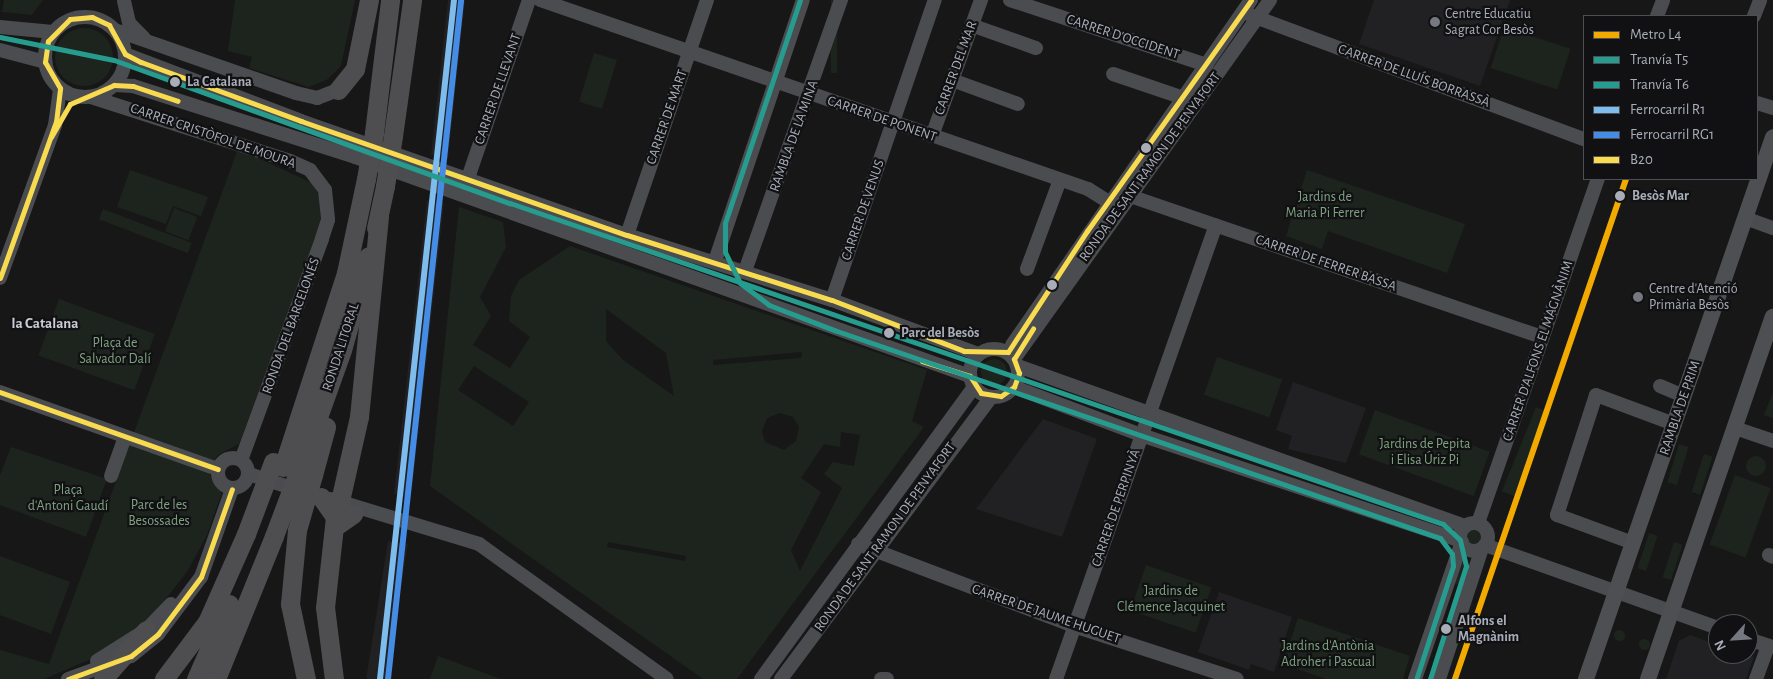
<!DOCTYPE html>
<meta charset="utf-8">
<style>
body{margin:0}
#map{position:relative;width:1773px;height:679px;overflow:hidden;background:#171717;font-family:"Alegreya Sans",sans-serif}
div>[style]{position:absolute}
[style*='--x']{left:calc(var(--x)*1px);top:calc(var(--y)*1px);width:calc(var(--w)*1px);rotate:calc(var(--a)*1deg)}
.built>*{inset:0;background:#212123;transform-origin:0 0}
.green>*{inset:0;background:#1d241e;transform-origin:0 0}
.round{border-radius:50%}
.minor>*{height:14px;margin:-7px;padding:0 7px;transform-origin:7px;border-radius:7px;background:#4b4c50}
.minor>.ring{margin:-7px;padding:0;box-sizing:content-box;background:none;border:14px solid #4b4c50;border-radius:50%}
.major>*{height:16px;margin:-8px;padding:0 8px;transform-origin:8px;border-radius:8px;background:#4d4f52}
.highway>*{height:19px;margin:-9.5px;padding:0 9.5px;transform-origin:9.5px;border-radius:9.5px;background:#4e4e51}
.highway-bridge>*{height:19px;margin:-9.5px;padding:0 9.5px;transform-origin:9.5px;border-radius:9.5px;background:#4e4e51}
.bus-1>*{height:5px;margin:-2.5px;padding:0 2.5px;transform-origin:2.5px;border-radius:2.5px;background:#f9db4f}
.rail-1>*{height:6px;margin:-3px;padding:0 3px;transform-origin:3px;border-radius:3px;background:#7dbcec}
.rail-2>*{height:6px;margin:-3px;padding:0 3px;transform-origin:3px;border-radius:3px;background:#448ce4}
.tram-1>*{height:5px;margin:-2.5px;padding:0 2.5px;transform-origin:2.5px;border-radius:2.5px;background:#269c8f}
.tram-2>*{height:5px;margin:-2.5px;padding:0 2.5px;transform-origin:2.5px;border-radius:2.5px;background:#269c8f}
.metro-1>*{height:6px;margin:-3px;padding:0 3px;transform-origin:3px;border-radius:3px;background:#f2a900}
.dots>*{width:14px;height:14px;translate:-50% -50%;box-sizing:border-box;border:2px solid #111113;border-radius:50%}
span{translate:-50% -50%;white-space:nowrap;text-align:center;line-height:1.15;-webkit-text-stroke:4.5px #111113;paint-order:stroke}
.poi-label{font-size:14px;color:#a8adb8}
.left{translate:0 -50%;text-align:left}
.street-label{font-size:14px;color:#a8adb8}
.stop-label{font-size:14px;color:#a8adb8;font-weight:700}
.park-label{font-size:14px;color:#7fa381}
.neighbourhood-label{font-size:15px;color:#c9ccd4;font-weight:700}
.legend{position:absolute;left:1583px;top:15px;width:175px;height:165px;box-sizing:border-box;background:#111113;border:1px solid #4d4f55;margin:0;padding:6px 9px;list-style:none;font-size:15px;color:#a8adb8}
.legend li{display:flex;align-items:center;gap:10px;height:25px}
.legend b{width:25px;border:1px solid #4d4f55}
.north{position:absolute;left:1708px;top:614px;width:50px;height:50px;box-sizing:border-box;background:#111113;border:1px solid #4d4f55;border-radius:50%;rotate:244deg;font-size:14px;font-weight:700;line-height:20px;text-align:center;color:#a8adb8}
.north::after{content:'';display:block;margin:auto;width:18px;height:22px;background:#757880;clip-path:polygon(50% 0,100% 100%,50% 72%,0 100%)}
</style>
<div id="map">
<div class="built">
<i style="clip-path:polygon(448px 0,465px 0,448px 159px,443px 159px,431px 155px)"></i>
<i style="clip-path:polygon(1374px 0,1510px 0,1480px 86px,1359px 44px)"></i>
<i style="clip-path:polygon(427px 200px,444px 203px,411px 497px,405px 497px,394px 494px)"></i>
<i style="clip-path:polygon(1293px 382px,1366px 408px,1346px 463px,1288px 449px,1292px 436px,1276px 430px)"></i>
<i style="clip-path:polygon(1043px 419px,1097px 439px,1062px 537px,976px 509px)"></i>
<i style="left:388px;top:541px;width:20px;height:139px;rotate:9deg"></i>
<i style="clip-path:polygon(1219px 592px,1292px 617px,1274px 672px,1251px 664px,1249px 670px,1198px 652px)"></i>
<i style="clip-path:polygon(1690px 635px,1718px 645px,1718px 654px,1754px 657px,1746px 679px,1666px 679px,1679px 641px)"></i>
</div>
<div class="green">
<i style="clip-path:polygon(4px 0,43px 0,32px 15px,2px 12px)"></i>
<i style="clip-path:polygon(235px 0,355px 0,341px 66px,328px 79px,309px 87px,249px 68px,252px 57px,228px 51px)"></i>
<i style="left:831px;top:0;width:6px;height:73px"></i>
<i style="left:1504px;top:27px;width:70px;height:43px;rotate:18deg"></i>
<i class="round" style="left:55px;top:28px;width:58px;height:58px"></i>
<i style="left:594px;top:53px;width:24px;height:51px;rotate:17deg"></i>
<i style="clip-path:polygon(238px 149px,312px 183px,319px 196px,321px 224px,239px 444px,218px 455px,208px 472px,222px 492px,207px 535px,187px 572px,149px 620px,103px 654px,44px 679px,0 679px,0 650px,49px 664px)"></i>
<i style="clip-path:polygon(130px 170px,208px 197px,201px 216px,173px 206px,166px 224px,117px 207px)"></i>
<i style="clip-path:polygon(1307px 170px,1465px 224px,1447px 273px,1328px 231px,1322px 249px,1286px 236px)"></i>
<i style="clip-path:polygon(evenodd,459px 207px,503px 222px,506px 247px,480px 297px,491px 316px,473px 345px,510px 368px,530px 337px,509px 321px,511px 296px,519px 280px,570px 246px,927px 370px,912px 421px,924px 427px,737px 679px,703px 679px,430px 486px,459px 207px,606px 309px,666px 353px,674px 396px,623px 360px,606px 341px,606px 309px,459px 207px,802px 352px,801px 358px,713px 365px,713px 360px,802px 352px,459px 207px,474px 366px,529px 402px,513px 426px,458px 390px,474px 366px,459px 207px,780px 413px,793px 417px,799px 427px,796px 441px,784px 450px,765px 442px,762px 431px,767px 418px,780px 413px,459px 207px,841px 432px,860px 435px,854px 466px,833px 462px,824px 474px,842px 488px,800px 571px,791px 550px,821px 492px,801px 478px,824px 444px,840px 447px,841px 432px,459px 207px,608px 542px,686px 556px,685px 561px,607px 547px,608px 542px)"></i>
<i style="left:174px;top:208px;width:25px;height:25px;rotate:21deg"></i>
<i style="left:103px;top:209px;width:95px;height:11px;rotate:21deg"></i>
<i style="left:59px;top:299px;width:102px;height:60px;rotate:20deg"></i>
<i style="left:1217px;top:357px;width:69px;height:40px;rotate:19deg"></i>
<i class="round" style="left:981px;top:359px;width:26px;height:26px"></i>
<i style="clip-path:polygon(1773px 392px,1773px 418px,1764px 415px)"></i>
<i style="left:1536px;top:407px;width:16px;height:91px;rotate:22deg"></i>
<i style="left:1375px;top:410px;width:122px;height:47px;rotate:20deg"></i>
<i style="left:1679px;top:444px;width:10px;height:40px;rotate:17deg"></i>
<i style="clip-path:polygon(11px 447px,107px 479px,86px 537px,0 505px,0 475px)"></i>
<i style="left:1704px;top:454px;width:9px;height:40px;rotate:18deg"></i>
<i class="round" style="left:1746px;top:456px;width:20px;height:20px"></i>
<i style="left:1735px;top:475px;width:38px;height:74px;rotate:20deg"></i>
<i class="round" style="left:1467px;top:530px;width:14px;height:14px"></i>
<i style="left:1649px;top:533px;width:9px;height:37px;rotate:18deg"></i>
<i style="left:1674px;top:542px;width:9px;height:37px;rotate:18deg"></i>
<i style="clip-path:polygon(0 556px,70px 582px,51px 634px,0 615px)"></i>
<i style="left:1458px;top:561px;width:17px;height:22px;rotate:17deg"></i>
<i style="left:1146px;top:565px;width:69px;height:48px;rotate:19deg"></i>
<i style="clip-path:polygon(1298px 618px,1410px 656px,1403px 679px,1326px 679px,1283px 664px)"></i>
<i class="round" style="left:1613.5px;top:629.5px;width:11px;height:11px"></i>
<i class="round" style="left:1638.5px;top:638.5px;width:11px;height:11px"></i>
<i style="clip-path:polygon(438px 656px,501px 679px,430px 679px)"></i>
</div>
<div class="minor">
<i style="--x:540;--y:0;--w:580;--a:19.03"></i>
<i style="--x:1088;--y:189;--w:25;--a:32"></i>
<i style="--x:1109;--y:202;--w:22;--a:-16"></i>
<i style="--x:1130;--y:196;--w:436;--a:18.9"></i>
<i style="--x:1010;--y:0;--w:207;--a:18.3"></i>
<i style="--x:124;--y:1;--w:23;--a:77"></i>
<i style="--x:129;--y:23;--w:21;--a:45"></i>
<i style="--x:1250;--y:15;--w:356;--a:20.4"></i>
<i style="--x:1657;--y:16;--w:17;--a:-69"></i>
<i style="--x:1754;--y:16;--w:17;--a:-69"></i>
<i class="ring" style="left:45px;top:17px;width:66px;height:66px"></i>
<i style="--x:971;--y:25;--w:69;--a:19.5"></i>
<i style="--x:0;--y:27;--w:53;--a:5.4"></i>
<i style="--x:115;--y:30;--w:192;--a:19.2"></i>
<i style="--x:296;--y:93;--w:22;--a:13"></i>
<i style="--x:317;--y:98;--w:22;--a:-21"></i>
<i style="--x:0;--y:50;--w:47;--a:14.9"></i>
<i style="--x:125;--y:54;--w:188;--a:20.8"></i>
<i style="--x:301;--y:121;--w:345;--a:19.3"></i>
<i style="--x:627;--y:235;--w:215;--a:17.6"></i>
<i style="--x:832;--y:300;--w:156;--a:20.3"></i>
<i style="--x:1113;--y:74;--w:75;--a:18.7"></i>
<i style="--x:952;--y:80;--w:70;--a:20"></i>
<i style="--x:114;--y:85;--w:19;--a:3"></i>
<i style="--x:133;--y:86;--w:233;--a:17.7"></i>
<i style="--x:355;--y:157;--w:653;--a:19.6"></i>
<i style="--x:91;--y:97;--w:209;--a:17.8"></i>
<i style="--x:290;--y:161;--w:22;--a:24"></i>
<i style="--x:310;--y:170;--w:25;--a:53"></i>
<i style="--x:325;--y:190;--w:30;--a:84"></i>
<i style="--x:328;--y:220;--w:20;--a:108"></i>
<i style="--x:322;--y:239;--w:235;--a:110.1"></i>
<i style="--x:1757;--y:103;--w:17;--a:17"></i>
<i style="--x:932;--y:136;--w:145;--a:-70.2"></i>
<i style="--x:468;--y:178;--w:188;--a:-71.1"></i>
<i style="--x:1745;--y:218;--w:30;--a:20"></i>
<i style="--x:627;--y:235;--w:248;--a:-71.2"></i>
<i style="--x:715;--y:261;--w:275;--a:-71.4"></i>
<i style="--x:1027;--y:269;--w:95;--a:-69.7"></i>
<i style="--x:745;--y:271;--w:288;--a:-70.5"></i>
<i style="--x:0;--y:278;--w:163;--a:-70.2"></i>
<i style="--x:55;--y:125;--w:37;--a:-82"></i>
<i style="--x:832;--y:300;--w:317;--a:-71.1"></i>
<i style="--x:1012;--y:345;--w:420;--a:-55.3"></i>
<i class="ring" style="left:970px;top:349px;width:34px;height:34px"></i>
<i style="--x:1014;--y:359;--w:441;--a:-54.5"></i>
<i style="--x:1018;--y:366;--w:475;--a:19.7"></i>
<i style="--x:1660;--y:386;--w:26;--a:23"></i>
<i style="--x:1014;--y:387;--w:136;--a:20.7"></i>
<i style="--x:1141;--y:435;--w:337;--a:18.3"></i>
<i style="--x:0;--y:392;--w:231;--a:19.5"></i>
<i style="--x:1735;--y:428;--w:40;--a:18.9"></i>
<i class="ring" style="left:218px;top:458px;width:16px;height:16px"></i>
<i style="--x:249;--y:474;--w:55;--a:18.1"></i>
<i style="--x:111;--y:476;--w:41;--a:-70.3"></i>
<i style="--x:331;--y:499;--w:155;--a:16.9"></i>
<i style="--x:479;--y:544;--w:231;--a:35.7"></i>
<i style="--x:1478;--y:523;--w:364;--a:-70.8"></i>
<i class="ring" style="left:1460px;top:523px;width:14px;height:14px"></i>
<i style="--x:1633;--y:543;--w:81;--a:-159.8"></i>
<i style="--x:1557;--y:515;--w:126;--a:-72"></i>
<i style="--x:1596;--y:395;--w:83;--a:20.4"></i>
<i style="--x:858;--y:544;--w:231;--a:20.8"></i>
<i style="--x:1074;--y:626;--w:171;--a:18"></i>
<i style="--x:1485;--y:545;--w:247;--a:19.6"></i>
<i style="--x:1769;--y:555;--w:4;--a:27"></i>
<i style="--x:1748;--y:639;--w:26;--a:18"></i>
<i style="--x:97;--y:661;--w:58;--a:-32.3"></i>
<i style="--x:146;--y:630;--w:36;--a:-46"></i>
<i style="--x:68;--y:679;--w:67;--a:-20.1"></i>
<i style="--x:131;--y:656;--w:35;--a:-39"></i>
<i style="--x:158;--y:634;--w:71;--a:-53"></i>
<i style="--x:201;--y:577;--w:93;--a:-70.6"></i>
<i style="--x:761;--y:679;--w:361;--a:-53.9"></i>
<i style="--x:781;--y:679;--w:352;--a:-53.3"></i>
<i style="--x:881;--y:679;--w:6;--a:0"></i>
<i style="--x:1056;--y:679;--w:481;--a:-70.6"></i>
<i style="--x:1415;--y:679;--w:145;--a:-71.1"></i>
<i style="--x:1439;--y:679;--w:138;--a:-71.8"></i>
<i style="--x:1756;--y:679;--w:35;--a:-70"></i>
</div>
<div class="major">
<i style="--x:1586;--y:679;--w:573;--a:-70.96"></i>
<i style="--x:1648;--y:679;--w:383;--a:-71"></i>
</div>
<div class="highway">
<i style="--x:338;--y:90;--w:27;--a:-51"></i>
<i style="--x:355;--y:69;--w:70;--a:-78.5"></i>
<i style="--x:374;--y:133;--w:134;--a:-83.1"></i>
<i style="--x:393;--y:136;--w:137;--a:-82"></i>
<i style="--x:376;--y:228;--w:43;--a:-77.9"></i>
<i style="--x:283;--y:467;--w:204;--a:-72"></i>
<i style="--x:346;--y:273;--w:96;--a:-78"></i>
<i style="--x:299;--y:470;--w:127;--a:-70.3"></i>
<i style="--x:342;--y:350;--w:97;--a:-74.4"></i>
<i style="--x:313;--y:475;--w:50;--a:-74.8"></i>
<i style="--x:321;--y:497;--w:24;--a:55"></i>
<i style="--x:335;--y:517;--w:91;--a:96.3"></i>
<i style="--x:325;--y:607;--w:73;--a:82.9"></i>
<i style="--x:329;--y:507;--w:13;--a:-29"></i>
<i style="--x:340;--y:501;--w:86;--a:-77.3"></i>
<i style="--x:359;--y:417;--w:201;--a:-84.3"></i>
<i style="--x:336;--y:526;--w:21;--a:-35"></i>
<i style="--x:297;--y:530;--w:74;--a:95.4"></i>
<i style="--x:290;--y:604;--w:77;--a:78"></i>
<i style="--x:103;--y:679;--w:65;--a:-48.7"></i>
<i style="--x:164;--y:679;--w:71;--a:-53"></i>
<i style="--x:207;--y:622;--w:96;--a:-66.1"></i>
<i style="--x:196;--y:679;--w:82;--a:-66.3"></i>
<i style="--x:216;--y:679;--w:154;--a:-67.9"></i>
</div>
<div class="highway-bridge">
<i style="--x:366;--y:179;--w:47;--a:-80.1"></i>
<i style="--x:385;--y:186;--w:51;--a:-80.9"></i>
<i style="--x:297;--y:530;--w:57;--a:-73.8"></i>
<i style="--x:246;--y:534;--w:77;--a:-69.4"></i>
<i style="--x:274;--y:536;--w:71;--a:-69.3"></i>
</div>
<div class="bus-1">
<i style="--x:51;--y:137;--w:38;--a:-60"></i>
<i style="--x:70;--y:104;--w:48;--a:-23.4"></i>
<i style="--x:114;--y:85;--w:19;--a:3"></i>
<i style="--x:133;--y:86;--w:47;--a:18.4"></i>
<i style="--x:0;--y:278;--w:166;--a:-70.3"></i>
<i style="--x:56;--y:122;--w:34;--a:-83"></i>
<i style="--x:60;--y:88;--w:30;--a:-120"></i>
<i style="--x:45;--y:62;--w:21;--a:-82"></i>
<i style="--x:48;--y:41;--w:31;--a:-45"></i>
<i style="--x:70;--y:19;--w:22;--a:-5"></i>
<i style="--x:92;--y:17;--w:19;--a:25"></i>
<i style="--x:109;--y:25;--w:33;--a:61"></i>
<i style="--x:125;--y:54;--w:18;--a:27"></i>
<i style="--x:141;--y:62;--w:171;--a:20.2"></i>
<i style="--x:301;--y:121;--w:345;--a:19.3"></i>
<i style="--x:627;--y:235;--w:215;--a:17.6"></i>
<i style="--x:832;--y:300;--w:142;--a:21.1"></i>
<i style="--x:964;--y:351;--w:44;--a:1.3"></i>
<i style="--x:1008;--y:352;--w:145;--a:-56.9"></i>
<i style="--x:1087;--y:231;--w:283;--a:-54.6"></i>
<i style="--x:922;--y:361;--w:50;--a:17.4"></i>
<i style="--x:970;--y:376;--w:20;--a:57"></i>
<i style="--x:981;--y:393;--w:20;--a:9"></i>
<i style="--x:1001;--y:396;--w:16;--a:-35"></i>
<i style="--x:1014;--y:387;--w:15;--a:-70"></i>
<i style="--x:1019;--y:373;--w:15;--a:-110"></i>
<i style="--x:1014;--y:359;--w:36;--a:-58"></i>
<i style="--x:0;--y:392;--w:231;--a:19.5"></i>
<i style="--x:68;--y:679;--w:67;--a:-20.1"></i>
<i style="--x:131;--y:656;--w:35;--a:-39"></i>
<i style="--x:158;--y:634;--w:71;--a:-53"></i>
<i style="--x:201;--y:577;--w:93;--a:-70.6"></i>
</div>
<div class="rail-1">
<i style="--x:380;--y:679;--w:683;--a:-83.78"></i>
</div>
<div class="rail-2">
<i style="--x:388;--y:679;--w:682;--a:-83.85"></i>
</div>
<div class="tram-1">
<i style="--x:0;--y:37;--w:116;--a:11.4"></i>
<i style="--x:114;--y:60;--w:421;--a:19.9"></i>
<i style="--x:510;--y:203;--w:987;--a:18.99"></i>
<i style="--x:1443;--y:524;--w:23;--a:43"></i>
<i style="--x:1460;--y:540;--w:27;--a:77"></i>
<i style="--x:1466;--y:566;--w:119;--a:107.7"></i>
</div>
<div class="tram-2">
<i style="--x:800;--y:0;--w:235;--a:108.6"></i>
<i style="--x:725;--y:223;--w:29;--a:90"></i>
<i style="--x:725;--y:252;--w:34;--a:64"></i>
<i style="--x:740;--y:283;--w:36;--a:37"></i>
<i style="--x:769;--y:305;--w:70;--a:21"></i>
<i style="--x:834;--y:330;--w:641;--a:18.94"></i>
<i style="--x:1440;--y:538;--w:20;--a:53"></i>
<i style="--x:1452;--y:554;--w:12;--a:85"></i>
<i style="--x:1453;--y:566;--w:117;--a:108"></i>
</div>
<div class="metro-1">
<i style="--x:1455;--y:679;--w:528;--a:-71.12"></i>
</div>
<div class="dots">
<i style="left:1435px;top:22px;background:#757880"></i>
<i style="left:175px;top:82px;background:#a8adb8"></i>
<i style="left:1146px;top:148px;background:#a8adb8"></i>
<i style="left:1620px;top:196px;background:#a8adb8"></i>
<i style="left:1052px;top:285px;background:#a8adb8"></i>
<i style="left:1638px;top:297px;background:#757880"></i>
<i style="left:889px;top:333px;background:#a8adb8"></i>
<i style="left:1446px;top:629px;background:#a8adb8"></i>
</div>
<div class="poi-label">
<span class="left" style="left:1445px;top:22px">Centre Educatiu<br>Sagrat Cor Besòs</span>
<span class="left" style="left:1649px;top:297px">Centre d'Atenció<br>Primària Besòs</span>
</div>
<div class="street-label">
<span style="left:1123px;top:37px;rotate:18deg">CARRER D'OCCIDENT</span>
<span style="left:956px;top:68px;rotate:-70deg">CARRER DEL MAR</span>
<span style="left:1414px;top:76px;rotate:20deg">CARRER DE LLUÍS BORRASSÀ</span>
<span style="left:498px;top:89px;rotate:-71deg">CARRER DE LLEVANT</span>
<span style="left:667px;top:117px;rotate:-71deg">CARRER DE MART</span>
<span style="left:882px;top:119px;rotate:19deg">CARRER DE PONENT</span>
<span style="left:213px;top:136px;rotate:19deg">CARRER CRISTÒFOL DE MOURA</span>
<span style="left:794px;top:136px;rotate:-70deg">RAMBLA DE LA MINA</span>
<span style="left:1150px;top:167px;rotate:-54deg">RONDA DE SANT RAMON DE PENYAFORT</span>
<span style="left:863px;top:210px;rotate:-71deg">CARRER DE VENUS</span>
<span style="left:1326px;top:263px;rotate:19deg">CARRER DE FERRER BASSA</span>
<span style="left:291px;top:326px;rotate:-70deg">RONDA DEL BARCELONÉS</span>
<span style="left:341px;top:347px;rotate:-72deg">RONDA LITORAL</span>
<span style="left:1538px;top:351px;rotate:-71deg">CARRER D'ALFONS EL MAGNÀNIM</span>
<span style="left:1680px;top:408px;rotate:-71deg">RAMBLA DE PRIM</span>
<span style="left:1116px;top:508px;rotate:-71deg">CARRER DE PERPINYÀ</span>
<span style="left:885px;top:537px;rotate:-54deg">RONDA DE SANT RAMON DE PENYAFORT</span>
<span style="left:1046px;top:614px;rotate:19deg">CARRER DE JAUME HUGUET</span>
</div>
<div class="stop-label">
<span class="left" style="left:187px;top:82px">La Catalana</span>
<span class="left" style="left:1632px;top:196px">Besòs Mar</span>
<span class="left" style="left:901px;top:333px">Parc del Besòs</span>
<span class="left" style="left:1458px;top:629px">Alfons el<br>Magnànim</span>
</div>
<div class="park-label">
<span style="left:1325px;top:205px">Jardins de<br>Maria Pi Ferrer</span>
<span style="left:115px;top:351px">Plaça de<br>Salvador Dalí</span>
<span style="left:1425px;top:452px">Jardins de Pepita<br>i Elisa Úriz Pi</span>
<span style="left:68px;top:498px">Plaça<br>d'Antoni Gaudí</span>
<span style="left:159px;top:513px">Parc de les<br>Besossades</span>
<span style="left:1171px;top:599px">Jardins de<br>Clémence Jacquinet</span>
<span style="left:1328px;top:654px">Jardins d'Antònia<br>Adroher i Pascual</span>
</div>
<div class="neighbourhood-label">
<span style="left:45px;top:324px">la Catalana</span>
</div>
<ul class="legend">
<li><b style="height:6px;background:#f2a900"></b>Metro L4</li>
<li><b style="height:6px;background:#269c8f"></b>Tranvía T5</li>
<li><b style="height:6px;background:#269c8f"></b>Tranvía T6</li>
<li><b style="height:6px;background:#7dbcec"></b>Ferrocarril R1</li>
<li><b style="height:6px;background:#448ce4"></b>Ferrocarril RG1</li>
<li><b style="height:6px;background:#f9db4f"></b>B20</li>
</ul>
<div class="north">N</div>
</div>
